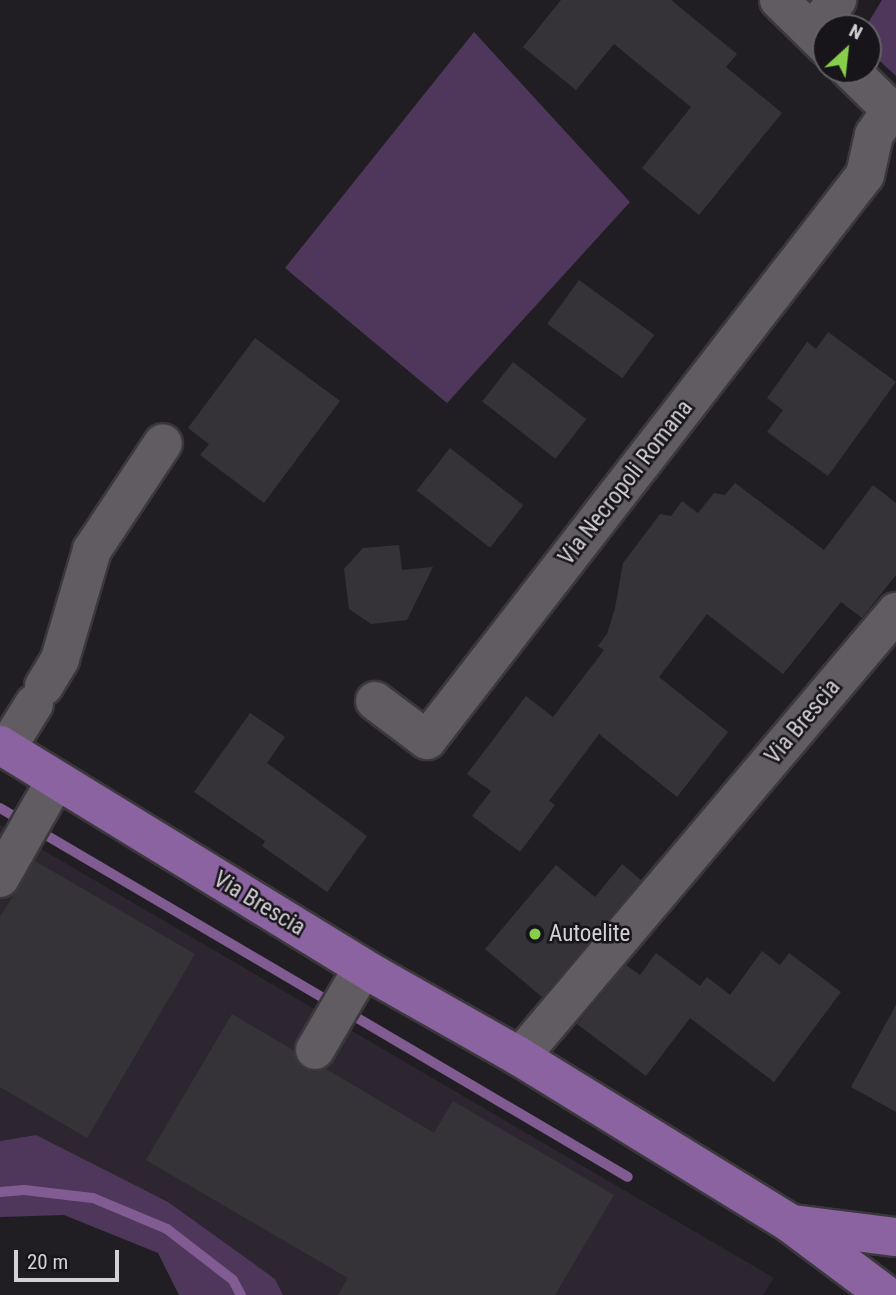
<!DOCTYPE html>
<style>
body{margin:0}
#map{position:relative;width:896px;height:1295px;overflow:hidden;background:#211e23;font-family:"Roboto Condensed",sans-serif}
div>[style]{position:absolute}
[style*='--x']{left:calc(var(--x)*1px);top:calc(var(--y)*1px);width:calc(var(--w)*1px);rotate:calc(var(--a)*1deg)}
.built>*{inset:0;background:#2d2630}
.green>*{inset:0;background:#4f375c}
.stream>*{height:10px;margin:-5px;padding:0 5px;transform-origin:5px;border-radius:5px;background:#805c93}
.building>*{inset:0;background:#363338;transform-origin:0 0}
.roads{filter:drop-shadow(2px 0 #3b383d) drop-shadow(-2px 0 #3b383d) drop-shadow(0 2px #3b383d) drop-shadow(0 -2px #3b383d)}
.minor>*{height:38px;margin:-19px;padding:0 19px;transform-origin:19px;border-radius:19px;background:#605c62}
.major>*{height:38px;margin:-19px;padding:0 19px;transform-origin:19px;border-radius:19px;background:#8c63a1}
.dots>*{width:19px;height:19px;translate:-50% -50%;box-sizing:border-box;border:4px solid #18151a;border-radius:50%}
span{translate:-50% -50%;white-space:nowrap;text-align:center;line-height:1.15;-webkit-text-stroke:5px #18151a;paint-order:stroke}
.street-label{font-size:23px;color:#d4d1d5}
.poi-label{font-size:23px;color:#d4d1d5}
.left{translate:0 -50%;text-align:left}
.north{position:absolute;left:812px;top:14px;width:70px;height:70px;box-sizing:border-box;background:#18151a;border:2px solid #636065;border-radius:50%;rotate:27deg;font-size:19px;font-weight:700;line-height:28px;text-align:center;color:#d4d1d5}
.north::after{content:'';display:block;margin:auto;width:24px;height:32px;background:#87cf4b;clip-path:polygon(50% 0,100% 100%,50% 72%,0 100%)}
.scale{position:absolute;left:14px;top:1250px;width:105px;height:32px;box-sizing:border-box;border:4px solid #d4d1d5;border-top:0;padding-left:9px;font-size:21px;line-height:24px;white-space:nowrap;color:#d4d1d5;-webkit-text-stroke:5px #18151a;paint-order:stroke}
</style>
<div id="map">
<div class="built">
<i style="clip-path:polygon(0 825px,774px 1278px,763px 1295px,283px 1295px,275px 1279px,36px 1135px,0 1141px)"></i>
</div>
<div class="green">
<i style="clip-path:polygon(882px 0,896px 0,896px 76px,868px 50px,868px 28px,865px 28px)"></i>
<i style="clip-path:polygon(474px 32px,630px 202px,447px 403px,285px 268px)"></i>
<i style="clip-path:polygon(36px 1135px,168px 1202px,275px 1279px,283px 1295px,179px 1295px,158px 1253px,64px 1215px,0 1217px,0 1141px)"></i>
</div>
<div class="stream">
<i style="--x:0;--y:808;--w:728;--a:30.44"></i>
<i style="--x:0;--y:1192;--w:24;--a:-5"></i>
<i style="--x:24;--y:1190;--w:69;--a:6.6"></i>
<i style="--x:93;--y:1198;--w:80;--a:22.7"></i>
<i style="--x:167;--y:1229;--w:83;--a:37.7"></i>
<i style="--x:233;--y:1280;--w:17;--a:62"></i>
</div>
<div class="building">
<i style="clip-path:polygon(561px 0,671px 0,737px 54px,726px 67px,782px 113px,699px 215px,642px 168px,691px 107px,614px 44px,576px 90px,523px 47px)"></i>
<i style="left:579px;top:280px;width:93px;height:54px;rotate:36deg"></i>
<i style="clip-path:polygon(828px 332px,896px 382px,828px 476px,767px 432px,783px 410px,767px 398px,807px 342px,816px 349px)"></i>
<i style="clip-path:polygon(255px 338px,340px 401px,264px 503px,200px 455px,209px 444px,188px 428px)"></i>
<i style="left:513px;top:362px;width:93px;height:50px;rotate:38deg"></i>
<i style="left:450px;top:448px;width:93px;height:54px;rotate:38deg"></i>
<i style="clip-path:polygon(735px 483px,824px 550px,873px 485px,896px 503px,896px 575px,862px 618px,841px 602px,783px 674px,707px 614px,659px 677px,728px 732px,677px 797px,599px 734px,549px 801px,555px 805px,520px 852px,472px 816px,491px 791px,467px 774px,526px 696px,553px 717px,604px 650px,598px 646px,607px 634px,615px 608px,623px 563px,660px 514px,671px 516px,682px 501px,698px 513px,714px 493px,725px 495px)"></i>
<i style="clip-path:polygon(399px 545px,402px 570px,433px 567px,407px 620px,371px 624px,349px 609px,344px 569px,363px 548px)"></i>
<i style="clip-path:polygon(250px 713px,285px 737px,267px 763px,367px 836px,327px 892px,262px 846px,265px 841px,194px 792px)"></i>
<i style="clip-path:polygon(35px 861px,195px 954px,87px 1138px,0 1087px,0 917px)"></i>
<i style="clip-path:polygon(622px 864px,641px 880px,542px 997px,485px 949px,556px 865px,595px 897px)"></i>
<i style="clip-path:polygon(762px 951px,780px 965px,789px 953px,841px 992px,774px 1082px,690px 1018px,646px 1076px,577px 1024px,626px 965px,640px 975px,656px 953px,700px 986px,707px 977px,730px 995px)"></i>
<i style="clip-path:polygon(896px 1005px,896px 1112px,851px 1087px)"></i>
<i style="clip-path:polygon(232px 1014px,293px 1050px,296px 1060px,303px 1068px,314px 1072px,326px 1069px,434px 1133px,453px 1101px,614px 1195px,555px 1295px,338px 1295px,348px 1278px,146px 1160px)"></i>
</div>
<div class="roads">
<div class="minor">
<i style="--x:779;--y:0;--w:66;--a:44.4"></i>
<i style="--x:812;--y:32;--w:41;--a:-52"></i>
<i style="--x:850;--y:70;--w:64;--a:44.4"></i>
<i style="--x:44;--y:686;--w:31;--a:-59"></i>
<i style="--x:60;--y:659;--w:114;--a:-73.6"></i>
<i style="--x:92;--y:550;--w:128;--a:-56.4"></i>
<i style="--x:375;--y:701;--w:65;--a:36.9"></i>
<i style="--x:427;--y:740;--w:715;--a:-52.22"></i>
<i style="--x:865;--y:175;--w:41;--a:-77.3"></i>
<i style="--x:874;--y:135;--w:30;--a:-56"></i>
<i style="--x:6;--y:749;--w:53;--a:-58.1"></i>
<i style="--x:0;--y:878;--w:113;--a:-60.3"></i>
<i style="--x:315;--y:1050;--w:95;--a:-59.7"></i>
<i style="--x:520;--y:1057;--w:583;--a:-49.8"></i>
</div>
<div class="major">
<i style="--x:0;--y:745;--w:442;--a:31.5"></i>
<i style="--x:377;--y:976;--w:164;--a:29.5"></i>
<i style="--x:520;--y:1057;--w:318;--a:31.6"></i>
<i style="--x:791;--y:1224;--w:119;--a:36.8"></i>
<i style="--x:793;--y:1224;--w:104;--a:7.2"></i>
</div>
</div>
<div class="dots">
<i style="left:535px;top:934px;background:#87cf4b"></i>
</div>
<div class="street-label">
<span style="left:626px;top:483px;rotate:-52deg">Via Necropoli Romana</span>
<span style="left:803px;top:722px;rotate:-50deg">Via Brescia</span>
<span style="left:259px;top:904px;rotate:31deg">Via Brescia</span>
</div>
<div class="poi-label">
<span class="left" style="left:549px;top:934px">Autoelite</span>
</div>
<div class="north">N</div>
<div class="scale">20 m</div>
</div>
